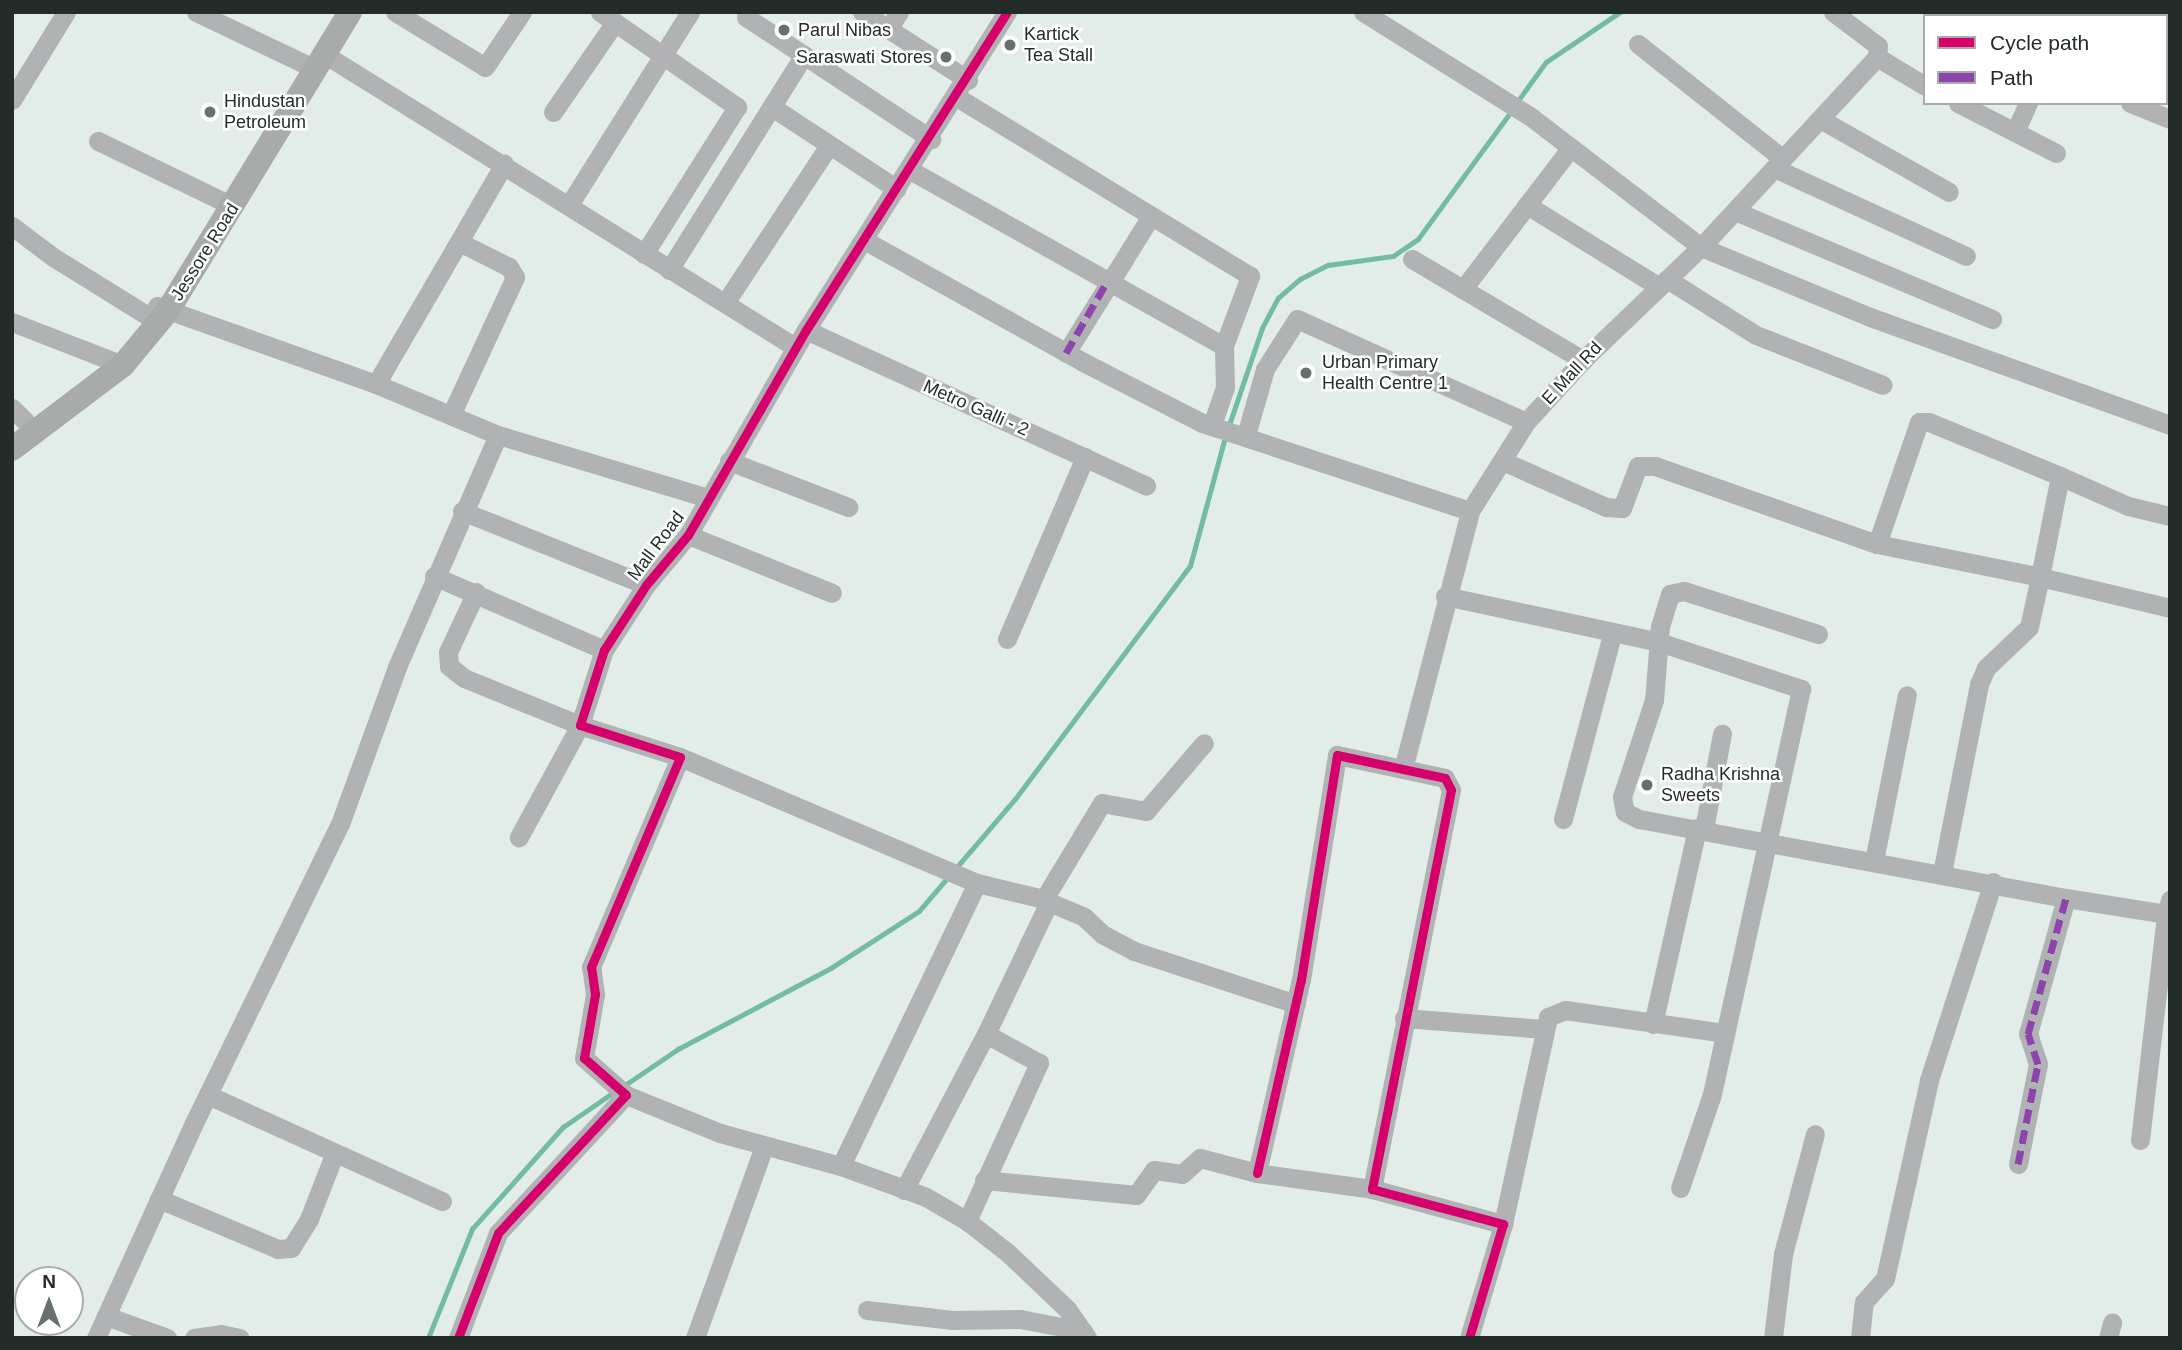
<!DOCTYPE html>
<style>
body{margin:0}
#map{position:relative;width:2182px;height:1350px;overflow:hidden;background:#e2edea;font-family:Arial,sans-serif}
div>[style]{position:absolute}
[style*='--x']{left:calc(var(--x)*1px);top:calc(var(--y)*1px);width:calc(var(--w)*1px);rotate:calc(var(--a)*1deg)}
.stream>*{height:4.5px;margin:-2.25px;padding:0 2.25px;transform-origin:2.25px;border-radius:2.25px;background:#73baa7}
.minor>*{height:19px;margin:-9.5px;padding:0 9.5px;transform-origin:9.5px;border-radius:9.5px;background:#b1b2b3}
.major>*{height:24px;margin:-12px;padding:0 12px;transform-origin:12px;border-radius:12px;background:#a8abaa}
.quiet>*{height:7px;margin-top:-3.5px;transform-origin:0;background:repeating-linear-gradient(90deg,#8e44ad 0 14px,transparent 0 21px)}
.cycleway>*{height:9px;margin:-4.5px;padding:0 4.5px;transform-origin:4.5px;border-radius:4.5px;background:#d6006c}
.dots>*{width:19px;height:19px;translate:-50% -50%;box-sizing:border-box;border:4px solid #fff;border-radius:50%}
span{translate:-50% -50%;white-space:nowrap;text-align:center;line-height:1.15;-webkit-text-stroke:5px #fff;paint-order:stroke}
.poi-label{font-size:18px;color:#242c29}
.left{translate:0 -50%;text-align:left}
.right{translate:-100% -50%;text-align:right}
.street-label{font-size:18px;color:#242c29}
.frame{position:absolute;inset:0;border:14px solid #242c29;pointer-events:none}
.legend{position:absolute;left:1923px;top:14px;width:245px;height:91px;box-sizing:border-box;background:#fff;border:2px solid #a7aba9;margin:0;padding:9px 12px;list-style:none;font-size:21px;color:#242c29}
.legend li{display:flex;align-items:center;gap:14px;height:35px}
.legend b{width:35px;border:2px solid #a7aba9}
.north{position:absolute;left:14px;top:1266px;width:70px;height:70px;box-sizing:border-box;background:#fff;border:2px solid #a7aba9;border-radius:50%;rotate:0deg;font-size:19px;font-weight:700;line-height:28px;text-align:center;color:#242c29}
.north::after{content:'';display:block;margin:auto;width:24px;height:32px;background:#66706d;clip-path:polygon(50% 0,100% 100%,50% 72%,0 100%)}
</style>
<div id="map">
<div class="stream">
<i style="--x:1517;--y:102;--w:49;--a:-54.1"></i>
<i style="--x:1546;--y:62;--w:89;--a:-34"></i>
<i style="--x:1229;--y:425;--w:102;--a:-71.2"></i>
<i style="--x:1262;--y:328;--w:34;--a:-62"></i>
<i style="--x:1278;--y:298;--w:29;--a:-41"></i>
<i style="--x:1300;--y:279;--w:31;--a:-27"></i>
<i style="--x:1328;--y:265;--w:66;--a:-7.9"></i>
<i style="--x:1393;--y:256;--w:30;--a:-34"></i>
<i style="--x:1418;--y:239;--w:160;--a:-53.9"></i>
<i style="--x:956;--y:868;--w:91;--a:-49.5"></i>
<i style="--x:1015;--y:799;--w:291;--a:-53.1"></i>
<i style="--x:1190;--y:566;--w:134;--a:-74.8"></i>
<i style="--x:625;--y:1085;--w:64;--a:-34.2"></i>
<i style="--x:678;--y:1049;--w:173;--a:-27.9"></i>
<i style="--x:831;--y:968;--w:105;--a:-32.9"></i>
<i style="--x:919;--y:911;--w:45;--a:-49.5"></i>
<i style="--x:428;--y:1338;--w:118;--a:-68"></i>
<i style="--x:472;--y:1229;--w:137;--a:-48.3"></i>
<i style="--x:563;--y:1127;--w:62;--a:-34.5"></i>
</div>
<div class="minor">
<i style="--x:196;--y:12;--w:121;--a:25.5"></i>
<i style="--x:395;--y:12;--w:105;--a:31.4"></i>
<i style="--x:485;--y:67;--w:66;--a:-56.1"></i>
<i style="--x:600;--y:12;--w:167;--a:34.7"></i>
<i style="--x:737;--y:107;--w:174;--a:122.3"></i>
<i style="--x:862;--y:12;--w:126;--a:32.7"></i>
<i style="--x:1363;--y:12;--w:198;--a:32"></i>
<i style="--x:1531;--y:117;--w:214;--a:37.4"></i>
<i style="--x:1701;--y:247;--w:183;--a:22.5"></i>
<i style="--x:1870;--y:317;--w:319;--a:19.8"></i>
<i style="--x:1833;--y:12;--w:56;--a:37.1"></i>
<i style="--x:1878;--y:46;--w:11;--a:95"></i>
<i style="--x:1966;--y:16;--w:4;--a:-63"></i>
<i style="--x:2059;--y:16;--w:4;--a:-76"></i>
<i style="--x:746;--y:17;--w:222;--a:33.4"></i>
<i style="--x:889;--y:28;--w:19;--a:-58"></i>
<i style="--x:1638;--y:44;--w:184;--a:38.4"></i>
<i style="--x:324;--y:54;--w:555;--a:31.88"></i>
<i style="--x:1877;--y:57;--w:56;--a:31.1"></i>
<i style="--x:12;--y:100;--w:103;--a:-58.5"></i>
<i style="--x:1958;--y:103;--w:110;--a:27"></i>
<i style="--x:2130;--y:103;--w:43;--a:21.8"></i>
<i style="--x:772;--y:107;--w:149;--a:33.3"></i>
<i style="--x:553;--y:112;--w:109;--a:-55.4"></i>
<i style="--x:1820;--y:119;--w:148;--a:29.5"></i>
<i style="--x:2015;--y:132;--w:32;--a:-66"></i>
<i style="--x:98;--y:141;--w:138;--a:25.8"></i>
<i style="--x:1774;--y:168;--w:211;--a:24.6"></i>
<i style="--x:910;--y:170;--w:360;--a:29.3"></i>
<i style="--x:1224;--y:346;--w:75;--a:-69.6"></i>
<i style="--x:1250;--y:276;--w:343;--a:-148.6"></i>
<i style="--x:569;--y:205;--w:228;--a:-57.9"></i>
<i style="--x:1527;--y:205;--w:155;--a:31.8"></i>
<i style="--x:1735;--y:211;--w:279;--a:22.8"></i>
<i style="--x:12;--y:226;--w:51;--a:37.1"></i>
<i style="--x:53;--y:257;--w:123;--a:31.8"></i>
<i style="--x:864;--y:240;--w:251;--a:29.1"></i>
<i style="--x:1083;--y:362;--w:134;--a:27.1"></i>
<i style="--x:1202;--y:423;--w:282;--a:18.2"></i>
<i style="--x:1412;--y:259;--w:199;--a:30.6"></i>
<i style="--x:669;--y:270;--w:254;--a:-57.9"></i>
<i style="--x:1667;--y:279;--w:105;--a:32.2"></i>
<i style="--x:1756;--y:335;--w:136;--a:21.5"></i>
<i style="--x:1463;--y:289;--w:178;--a:-52.7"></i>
<i style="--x:725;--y:303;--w:189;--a:-56.6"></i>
<i style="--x:157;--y:306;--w:232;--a:19.6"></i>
<i style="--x:376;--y:384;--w:132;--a:22.7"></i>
<i style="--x:498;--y:435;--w:219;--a:16.7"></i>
<i style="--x:12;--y:322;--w:119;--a:21.2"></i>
<i style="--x:806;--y:330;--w:374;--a:24.6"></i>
<i style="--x:1066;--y:353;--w:161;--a:-58.2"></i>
<i style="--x:376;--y:384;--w:255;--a:-59.8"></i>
<i style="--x:12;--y:408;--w:18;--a:45"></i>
<i style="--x:451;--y:415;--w:152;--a:-65.1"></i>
<i style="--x:515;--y:277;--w:12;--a:-121"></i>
<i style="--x:509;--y:267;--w:56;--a:-153.4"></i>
<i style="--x:1212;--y:425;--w:39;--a:-71"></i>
<i style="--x:1225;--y:388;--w:42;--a:-91.4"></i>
<i style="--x:1246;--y:435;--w:69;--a:-73.9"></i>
<i style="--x:1265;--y:369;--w:59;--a:-57.4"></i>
<i style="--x:1297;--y:319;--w:251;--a:24.2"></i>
<i style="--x:729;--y:461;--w:128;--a:21.1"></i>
<i style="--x:1505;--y:462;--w:111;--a:24"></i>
<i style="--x:1606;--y:507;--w:16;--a:4"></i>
<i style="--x:1622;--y:508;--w:45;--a:-69.1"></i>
<i style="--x:1638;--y:466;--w:17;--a:0"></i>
<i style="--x:1655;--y:466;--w:235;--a:19.4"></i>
<i style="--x:1877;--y:544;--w:166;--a:11.4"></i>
<i style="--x:2040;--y:577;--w:103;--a:-78.8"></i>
<i style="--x:2060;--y:476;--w:74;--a:23.8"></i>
<i style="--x:2128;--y:506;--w:43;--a:13.4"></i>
<i style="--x:462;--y:511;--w:198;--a:21.9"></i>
<i style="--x:688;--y:535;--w:155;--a:21.9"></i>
<i style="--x:1877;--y:544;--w:129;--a:-71"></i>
<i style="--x:1919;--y:422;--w:10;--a:0"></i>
<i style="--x:1929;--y:422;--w:142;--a:22.4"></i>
<i style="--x:434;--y:576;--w:185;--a:23.5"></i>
<i style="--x:476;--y:592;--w:66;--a:115"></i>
<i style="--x:448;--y:652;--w:14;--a:86"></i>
<i style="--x:449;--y:666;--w:19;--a:39"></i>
<i style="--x:464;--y:678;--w:125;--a:22.1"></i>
<i style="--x:580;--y:725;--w:128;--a:118.6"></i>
<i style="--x:1445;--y:596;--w:219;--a:12.1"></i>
<i style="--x:1659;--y:642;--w:150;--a:18.3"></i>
<i style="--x:1801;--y:689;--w:418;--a:102.4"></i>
<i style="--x:1711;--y:1097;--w:96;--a:108.8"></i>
<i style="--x:1818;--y:634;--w:141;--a:-162.2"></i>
<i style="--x:1684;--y:591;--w:14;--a:168"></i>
<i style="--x:1670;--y:594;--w:34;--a:107"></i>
<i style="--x:1660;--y:626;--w:74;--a:94.6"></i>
<i style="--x:1654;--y:700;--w:102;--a:108.3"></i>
<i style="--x:1622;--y:797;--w:15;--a:79"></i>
<i style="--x:1625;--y:812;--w:16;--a:27"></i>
<i style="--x:1639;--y:819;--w:434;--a:10.5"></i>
<i style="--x:2066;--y:898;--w:101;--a:9.1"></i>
<i style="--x:2166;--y:914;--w:15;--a:-74"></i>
<i style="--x:1007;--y:639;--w:198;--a:-66.8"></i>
<i style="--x:680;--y:757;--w:323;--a:23"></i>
<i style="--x:977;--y:883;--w:314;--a:115.7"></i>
<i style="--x:1403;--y:769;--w:267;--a:-75.4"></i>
<i style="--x:1470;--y:511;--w:105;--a:-57.8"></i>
<i style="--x:1526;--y:422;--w:84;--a:-47.4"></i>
<i style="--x:1583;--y:360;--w:163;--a:-43.8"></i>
<i style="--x:1701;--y:247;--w:259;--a:-47.2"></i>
<i style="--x:1563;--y:819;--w:190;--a:-75.1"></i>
<i style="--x:1704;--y:829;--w:97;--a:-79.3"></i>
<i style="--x:1874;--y:861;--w:169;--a:-78.8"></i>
<i style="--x:1942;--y:873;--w:193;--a:-78.9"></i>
<i style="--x:1979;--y:684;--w:17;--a:-66"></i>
<i style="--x:1986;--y:668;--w:59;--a:-43.6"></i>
<i style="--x:2029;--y:627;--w:51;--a:-77.6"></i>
<i style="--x:2040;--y:577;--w:134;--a:13.4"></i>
<i style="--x:977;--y:883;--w:69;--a:13.4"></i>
<i style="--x:1044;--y:899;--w:112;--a:-58.9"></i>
<i style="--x:1102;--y:803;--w:45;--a:10.3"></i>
<i style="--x:1146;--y:811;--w:89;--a:-49.5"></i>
<i style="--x:1049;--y:902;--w:38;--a:23"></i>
<i style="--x:1084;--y:917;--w:25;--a:43"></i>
<i style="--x:1102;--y:934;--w:36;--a:28"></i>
<i style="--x:1134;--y:951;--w:170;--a:18.1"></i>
<i style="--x:1404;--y:1018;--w:140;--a:4.5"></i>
<i style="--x:1653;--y:1024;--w:201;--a:-77.3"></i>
<i style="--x:208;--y:1095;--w:257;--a:24.4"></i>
<i style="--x:626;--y:1095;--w:101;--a:22"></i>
<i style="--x:720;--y:1133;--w:125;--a:15.3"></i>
<i style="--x:841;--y:1166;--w:90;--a:20"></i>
<i style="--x:926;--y:1197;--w:48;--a:30.3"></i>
<i style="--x:967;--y:1221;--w:52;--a:38"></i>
<i style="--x:1008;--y:1253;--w:81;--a:43.5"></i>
<i style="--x:1067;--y:1309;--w:35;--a:55"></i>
<i style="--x:2140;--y:1140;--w:227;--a:-83.4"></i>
<i style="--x:2166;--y:914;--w:4;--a:14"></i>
<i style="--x:2018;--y:1164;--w:102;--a:-78.7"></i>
<i style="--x:2038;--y:1064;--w:32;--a:-108"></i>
<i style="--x:2028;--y:1034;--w:141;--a:-74.4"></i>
<i style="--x:1257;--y:1173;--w:198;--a:-77.2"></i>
<i style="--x:1301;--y:980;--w:228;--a:-80.9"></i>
<i style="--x:1337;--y:755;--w:110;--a:12"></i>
<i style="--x:1445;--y:778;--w:13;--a:63"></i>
<i style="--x:1451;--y:790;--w:407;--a:101.2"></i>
<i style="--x:1372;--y:1189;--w:136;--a:15"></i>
<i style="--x:1503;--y:1224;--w:119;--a:106.6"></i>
<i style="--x:984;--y:1180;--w:153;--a:5.6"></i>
<i style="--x:1136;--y:1195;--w:31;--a:-54"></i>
<i style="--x:1154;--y:1170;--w:28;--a:8"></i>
<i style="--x:1182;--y:1174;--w:24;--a:-42"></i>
<i style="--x:1200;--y:1158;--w:59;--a:14.7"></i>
<i style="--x:1257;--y:1173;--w:116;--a:7.9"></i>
<i style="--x:904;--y:1190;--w:176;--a:-62.3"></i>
<i style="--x:159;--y:1199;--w:129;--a:22.8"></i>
<i style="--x:278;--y:1249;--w:13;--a:-4"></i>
<i style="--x:291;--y:1248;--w:34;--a:-58"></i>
<i style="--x:309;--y:1219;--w:69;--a:-68.7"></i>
<i style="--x:967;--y:1221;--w:174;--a:-65.5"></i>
<i style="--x:1039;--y:1063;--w:60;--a:-151.3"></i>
<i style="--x:986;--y:1034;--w:146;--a:-64.5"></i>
<i style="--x:1049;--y:902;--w:6;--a:-149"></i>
<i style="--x:1503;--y:1224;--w:212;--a:-77.7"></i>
<i style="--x:1548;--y:1017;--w:18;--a:-22"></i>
<i style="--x:1565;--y:1010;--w:162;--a:8.2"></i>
<i style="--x:867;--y:1310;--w:86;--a:6.7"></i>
<i style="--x:952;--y:1320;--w:68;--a:-0.8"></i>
<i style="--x:1020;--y:1319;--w:64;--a:10.8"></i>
<i style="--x:106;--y:1316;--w:65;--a:19.8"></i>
<i style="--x:96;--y:1338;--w:236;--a:-65.5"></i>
<i style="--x:194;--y:1123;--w:333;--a:-64"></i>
<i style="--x:340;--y:824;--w:167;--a:-70"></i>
<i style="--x:397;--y:667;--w:253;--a:-66.5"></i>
<i style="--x:194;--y:1338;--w:27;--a:-8"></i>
<i style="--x:221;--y:1334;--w:19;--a:12"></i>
<i style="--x:458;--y:1338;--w:112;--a:-69.1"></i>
<i style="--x:498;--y:1233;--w:188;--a:-47.2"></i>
<i style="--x:626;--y:1095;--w:56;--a:-138.6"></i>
<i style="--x:584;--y:1058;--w:65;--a:-80.2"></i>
<i style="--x:595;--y:994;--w:27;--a:-98"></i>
<i style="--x:591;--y:967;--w:228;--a:-67"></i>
<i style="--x:680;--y:757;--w:105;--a:-162.3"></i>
<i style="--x:580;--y:725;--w:79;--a:-72.3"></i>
<i style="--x:604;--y:650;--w:77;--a:-57.1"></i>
<i style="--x:646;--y:585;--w:65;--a:-50"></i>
<i style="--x:688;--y:535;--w:237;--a:-60.1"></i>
<i style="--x:806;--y:330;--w:376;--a:-57.7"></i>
<i style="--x:695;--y:1338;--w:204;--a:-70.2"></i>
<i style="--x:1773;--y:1338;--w:85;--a:-83.2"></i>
<i style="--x:1783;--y:1254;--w:124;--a:-75.1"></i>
<i style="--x:1860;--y:1338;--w:36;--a:-84"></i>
<i style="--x:1864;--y:1302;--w:31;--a:-48"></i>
<i style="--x:1885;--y:1279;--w:204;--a:-77.5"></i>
<i style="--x:1929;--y:1080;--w:208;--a:-72.1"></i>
<i style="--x:2108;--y:1338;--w:16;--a:-75"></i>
</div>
<div class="major">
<i style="--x:12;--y:449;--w:139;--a:-37.1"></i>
<i style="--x:123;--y:365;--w:69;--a:-50.3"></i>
<i style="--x:167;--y:312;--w:351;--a:-58.6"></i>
</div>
<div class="quiet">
<i style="--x:1066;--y:353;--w:84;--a:-60.1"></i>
<i style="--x:2018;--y:1164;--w:102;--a:-78.7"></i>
<i style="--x:2038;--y:1064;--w:32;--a:-108"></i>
<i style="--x:2028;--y:1034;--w:141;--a:-74.4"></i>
</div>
<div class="cycleway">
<i style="--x:1257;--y:1173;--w:198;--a:-77.2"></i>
<i style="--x:1301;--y:980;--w:228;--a:-80.9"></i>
<i style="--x:1337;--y:755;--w:110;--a:12"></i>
<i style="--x:1445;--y:778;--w:13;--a:63"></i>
<i style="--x:1451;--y:790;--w:407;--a:101.2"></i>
<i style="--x:1372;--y:1189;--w:136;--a:15"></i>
<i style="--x:1503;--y:1224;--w:119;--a:106.6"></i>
<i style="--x:458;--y:1338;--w:112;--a:-69.1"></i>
<i style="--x:498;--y:1233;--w:188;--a:-47.2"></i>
<i style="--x:626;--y:1095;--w:56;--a:-138.6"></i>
<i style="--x:584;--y:1058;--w:65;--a:-80.2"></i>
<i style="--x:595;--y:994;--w:27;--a:-98"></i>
<i style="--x:591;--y:967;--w:228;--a:-67"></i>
<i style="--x:680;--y:757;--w:105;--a:-162.3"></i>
<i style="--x:580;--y:725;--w:79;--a:-72.3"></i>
<i style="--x:604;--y:650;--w:77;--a:-57.1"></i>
<i style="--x:646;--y:585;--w:65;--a:-50"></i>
<i style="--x:688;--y:535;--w:237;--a:-60.1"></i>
<i style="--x:806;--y:330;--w:376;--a:-57.7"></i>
</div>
<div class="dots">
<i style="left:784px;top:30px;background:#66706d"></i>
<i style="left:1010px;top:45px;background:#66706d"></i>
<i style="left:946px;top:57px;background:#66706d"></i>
<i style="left:210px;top:112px;background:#66706d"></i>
<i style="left:1306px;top:373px;background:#66706d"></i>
<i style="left:1647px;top:785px;background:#66706d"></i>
</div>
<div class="poi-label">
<span class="left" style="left:798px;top:30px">Parul Nibas</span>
<span class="left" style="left:1024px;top:45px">Kartick<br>Tea Stall</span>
<span class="right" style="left:932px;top:57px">Saraswati Stores</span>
<span class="left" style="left:224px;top:112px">Hindustan<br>Petroleum</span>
<span class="left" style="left:1322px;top:373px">Urban Primary<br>Health Centre 1</span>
<span class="left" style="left:1661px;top:785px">Radha Krishna<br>Sweets</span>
</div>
<div class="street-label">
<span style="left:205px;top:252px;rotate:-58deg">Jessore Road</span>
<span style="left:1572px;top:373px;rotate:-47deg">E Mall Rd</span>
<span style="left:976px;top:408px;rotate:24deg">Metro Galli - 2</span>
<span style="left:656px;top:546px;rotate:-53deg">Mall Road</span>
</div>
<div class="frame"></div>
<ul class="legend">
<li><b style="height:9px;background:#d6006c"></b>Cycle path</li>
<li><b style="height:9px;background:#8e44ad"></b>Path</li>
</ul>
<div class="north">N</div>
</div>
